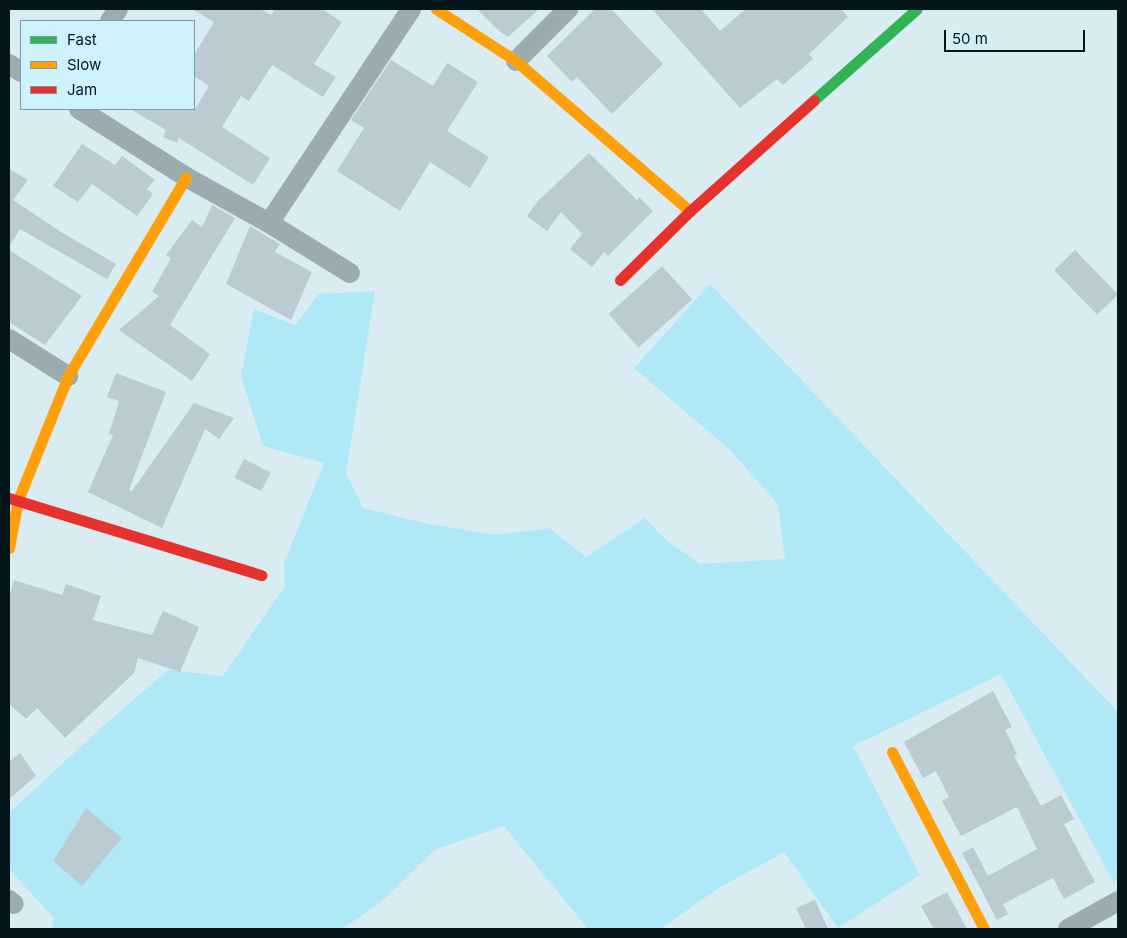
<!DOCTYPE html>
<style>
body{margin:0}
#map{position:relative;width:1127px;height:938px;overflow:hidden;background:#d8ecf2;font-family:Inter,sans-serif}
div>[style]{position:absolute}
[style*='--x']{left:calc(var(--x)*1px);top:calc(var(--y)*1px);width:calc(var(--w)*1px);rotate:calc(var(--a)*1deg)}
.green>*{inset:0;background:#afe9f8}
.building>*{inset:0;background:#baccd1;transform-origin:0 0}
.street>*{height:20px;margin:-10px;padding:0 10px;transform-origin:10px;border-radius:10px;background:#9cabae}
.fast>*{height:11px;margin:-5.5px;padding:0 5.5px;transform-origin:5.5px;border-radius:5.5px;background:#30b455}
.slow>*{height:11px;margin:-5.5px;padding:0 5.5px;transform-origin:5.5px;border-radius:5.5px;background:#ff9f0a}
.jam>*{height:11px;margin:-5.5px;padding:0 5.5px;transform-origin:5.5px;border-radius:5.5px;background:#e5322d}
span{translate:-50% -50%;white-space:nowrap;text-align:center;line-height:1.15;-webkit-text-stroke:5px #cef2fc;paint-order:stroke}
.frame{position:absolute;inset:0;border:10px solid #05161b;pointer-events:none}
.legend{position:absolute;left:20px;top:20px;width:175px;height:90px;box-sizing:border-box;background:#cef2fc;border:1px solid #7e9aa2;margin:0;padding:6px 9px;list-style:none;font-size:15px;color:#05161b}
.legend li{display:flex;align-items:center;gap:10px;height:25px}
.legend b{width:25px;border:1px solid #7e9aa2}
.scale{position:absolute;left:944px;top:30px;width:141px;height:22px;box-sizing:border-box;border:2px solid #05161b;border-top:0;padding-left:6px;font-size:15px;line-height:18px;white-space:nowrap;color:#05161b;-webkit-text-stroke:4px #cef2fc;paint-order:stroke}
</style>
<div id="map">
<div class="green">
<i style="clip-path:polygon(710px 284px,1118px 712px,1118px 877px,1114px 883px,1001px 674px,853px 746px,920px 875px,838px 928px,784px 852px,717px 889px,660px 929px,588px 929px,504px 826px,436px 849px,380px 903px,342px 929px,52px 929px,54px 918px,9px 869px,9px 813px,103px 726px,168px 670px,223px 676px,285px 586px,284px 563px,324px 463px,263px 446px,241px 376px,254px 309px,295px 325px,319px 294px,375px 291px,346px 473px,363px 508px,428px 524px,496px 535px,549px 528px,586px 557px,645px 518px,667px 541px,700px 564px,785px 559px,778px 504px,728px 448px,634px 368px)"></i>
</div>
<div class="building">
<i style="clip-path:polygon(192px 9px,260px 9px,271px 15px,275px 9px,322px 9px,342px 22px,314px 64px,336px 77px,323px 97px,272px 65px,249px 101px,241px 96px,222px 127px,270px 158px,253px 185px,179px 138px,177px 143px,163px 137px,166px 130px,130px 109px,195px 109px,209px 86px,194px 76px,194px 55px,214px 22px)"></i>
<i style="clip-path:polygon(477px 9px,539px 9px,508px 37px,499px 31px)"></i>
<i style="clip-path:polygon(595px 9px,611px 9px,663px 64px,612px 114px,577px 77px,572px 82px,547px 56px)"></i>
<i style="clip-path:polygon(652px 9px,701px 9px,720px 31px,746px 9px,841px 9px,848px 17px,809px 54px,813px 59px,783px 85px,777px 79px,740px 108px)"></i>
<i style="clip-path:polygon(391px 60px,433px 86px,447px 63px,478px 82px,447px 131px,489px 157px,470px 188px,430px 162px,400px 211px,337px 171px,364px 128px,351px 120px)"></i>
<i style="clip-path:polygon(82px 144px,115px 165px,122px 156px,155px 180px,147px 189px,153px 194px,137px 216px,92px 184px,78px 202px,53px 186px)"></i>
<i style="clip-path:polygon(589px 153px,637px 200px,639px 197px,653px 211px,608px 256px,604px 252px,592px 267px,570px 249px,582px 234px,561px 212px,547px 231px,527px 216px,538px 201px)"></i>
<i style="clip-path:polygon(9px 169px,28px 180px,13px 200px,61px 232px,116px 264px,107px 279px,20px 229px,9px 247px)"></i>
<i style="clip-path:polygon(212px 205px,235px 218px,170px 325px,210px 354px,192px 381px,119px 330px,159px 296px,152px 292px,171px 258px,166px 255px,192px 220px,202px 227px)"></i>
<i style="clip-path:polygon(250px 226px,280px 244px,275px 252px,312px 272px,291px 320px,226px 284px)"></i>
<i style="clip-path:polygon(9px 250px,82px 296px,45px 345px,9px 322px)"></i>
<i style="left:1075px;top:250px;width:62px;height:29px;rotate:46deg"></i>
<i style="left:662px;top:266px;width:45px;height:72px;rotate:48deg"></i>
<i style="clip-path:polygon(116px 373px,166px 392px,129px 490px,132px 491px,194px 403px,234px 418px,219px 439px,205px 429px,162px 528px,88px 492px,113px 435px,109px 434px,119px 401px,107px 397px)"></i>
<i style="left:244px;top:459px;width:30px;height:21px;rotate:27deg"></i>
<i style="clip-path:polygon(14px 580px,62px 595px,66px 584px,101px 596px,93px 620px,152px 635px,163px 611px,199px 627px,180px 672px,138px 658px,134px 673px,65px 738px,37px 708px,26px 719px,9px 704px,9px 598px)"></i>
<i style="clip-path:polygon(993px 691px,1012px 727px,1005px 730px,1017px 754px,1014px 756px,1041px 806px,1061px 795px,1074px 819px,1064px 824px,1095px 882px,1064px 899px,1053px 878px,1003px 904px,1008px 914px,997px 920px,962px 853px,973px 847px,988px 876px,1037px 849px,1017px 807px,961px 836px,942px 801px,949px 797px,936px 771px,923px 778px,904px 742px)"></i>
<i style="clip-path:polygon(20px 753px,36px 776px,9px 799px,9px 762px)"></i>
<i style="clip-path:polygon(86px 808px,122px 838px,82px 886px,53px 861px)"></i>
<i style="clip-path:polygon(947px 892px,967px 929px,934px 929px,921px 906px)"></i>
<i style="clip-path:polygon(815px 900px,828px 929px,806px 929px,796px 908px)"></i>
</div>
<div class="street">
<i style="--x:110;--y:21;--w:14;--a:-56"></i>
<i style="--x:516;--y:61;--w:74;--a:-45"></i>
<i style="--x:9;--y:64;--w:14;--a:34"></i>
<i style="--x:79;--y:109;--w:127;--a:32.4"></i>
<i style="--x:186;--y:177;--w:95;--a:29"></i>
<i style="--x:269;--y:223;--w:95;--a:31.7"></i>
<i style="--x:269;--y:223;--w:257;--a:-56.4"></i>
<i style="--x:9;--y:339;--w:70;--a:32.1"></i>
<i style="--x:9;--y:900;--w:6;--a:39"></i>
<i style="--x:1068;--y:929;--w:57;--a:-29.2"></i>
</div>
<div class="fast">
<i style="--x:814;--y:100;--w:137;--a:-41.5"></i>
</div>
<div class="slow">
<i style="--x:436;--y:9;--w:95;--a:33"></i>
<i style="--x:516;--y:61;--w:230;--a:40.8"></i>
<i style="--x:9;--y:548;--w:49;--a:-79.4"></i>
<i style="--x:18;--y:500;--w:134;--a:-68"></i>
<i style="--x:68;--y:376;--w:231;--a:-59.3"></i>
<i style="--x:892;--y:752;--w:199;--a:62.5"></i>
</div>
<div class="jam">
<i style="--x:620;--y:280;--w:98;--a:-44.6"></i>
<i style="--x:690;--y:211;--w:166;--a:-41.8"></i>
<i style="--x:9;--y:498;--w:264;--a:17"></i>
</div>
<div class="frame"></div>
<ul class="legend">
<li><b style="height:6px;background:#30b455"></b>Fast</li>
<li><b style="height:6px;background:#ff9f0a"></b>Slow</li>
<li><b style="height:6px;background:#e5322d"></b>Jam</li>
</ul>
<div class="scale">50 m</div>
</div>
